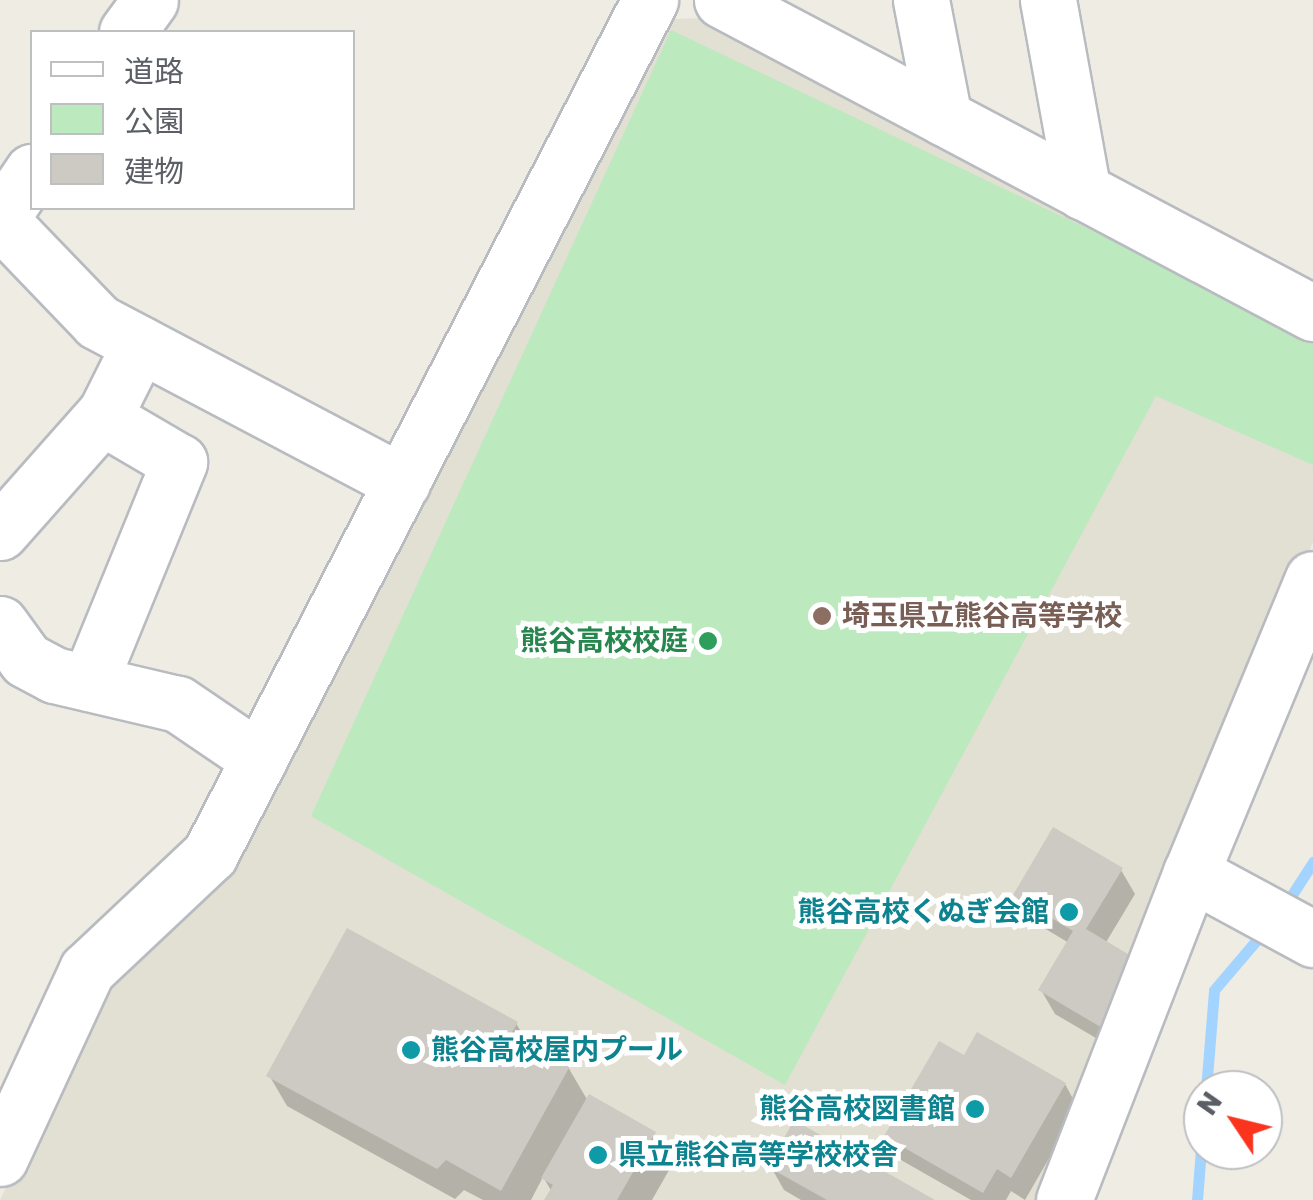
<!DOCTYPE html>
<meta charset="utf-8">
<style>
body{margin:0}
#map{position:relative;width:1313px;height:1200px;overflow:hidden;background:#efede3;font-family:Rubik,"Noto Sans JP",sans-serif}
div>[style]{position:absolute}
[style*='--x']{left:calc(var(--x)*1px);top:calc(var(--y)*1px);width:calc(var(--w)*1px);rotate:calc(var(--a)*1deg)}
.education>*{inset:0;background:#e2dfd3}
.green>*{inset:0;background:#bceabe}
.shadow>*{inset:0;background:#0003}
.stream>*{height:11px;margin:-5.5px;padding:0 5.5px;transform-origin:5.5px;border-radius:5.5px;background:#a3d4ff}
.building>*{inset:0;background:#cccac2}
.roads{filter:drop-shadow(2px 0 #b8bbc0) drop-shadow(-2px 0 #b8bbc0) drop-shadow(0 2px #b8bbc0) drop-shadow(0 -2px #b8bbc0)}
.minor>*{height:55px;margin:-27.5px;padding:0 27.5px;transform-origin:27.5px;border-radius:27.5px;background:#fff}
.dots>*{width:28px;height:28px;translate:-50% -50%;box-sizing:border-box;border:5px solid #fff;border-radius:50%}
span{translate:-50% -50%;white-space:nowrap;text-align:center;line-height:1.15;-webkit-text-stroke:10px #fff;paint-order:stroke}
.education-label{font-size:28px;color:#785e54;font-weight:700}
.left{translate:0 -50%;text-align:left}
.leisure-label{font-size:28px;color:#27864d;font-weight:700}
.right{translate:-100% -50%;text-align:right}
.culture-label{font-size:28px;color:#0d838f;font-weight:700}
.legend{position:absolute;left:30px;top:30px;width:325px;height:180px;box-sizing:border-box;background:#fff;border:2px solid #bdbfc1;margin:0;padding:12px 18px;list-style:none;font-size:30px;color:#5b5f65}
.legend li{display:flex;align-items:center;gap:20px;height:50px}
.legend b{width:50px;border:2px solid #bdbfc1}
.north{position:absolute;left:1183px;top:1070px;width:100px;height:100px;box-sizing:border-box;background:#fff;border:2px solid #bdbfc1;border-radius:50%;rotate:305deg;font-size:28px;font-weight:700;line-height:40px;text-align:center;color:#5b5f65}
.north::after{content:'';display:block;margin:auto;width:35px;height:45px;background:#fb351d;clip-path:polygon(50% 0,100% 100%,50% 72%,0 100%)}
</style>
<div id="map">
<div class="education">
<i style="clip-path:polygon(700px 18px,1313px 328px,1313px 542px,1183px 850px,1047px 1200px,0 1200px,78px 1036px,113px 979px,190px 898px,327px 690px,651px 20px)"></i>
</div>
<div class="green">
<i style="clip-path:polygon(671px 30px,1313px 336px,1313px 465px,1156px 396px,785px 1085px,311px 816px)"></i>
</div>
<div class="shadow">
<i style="clip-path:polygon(1121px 870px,1135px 894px,1105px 944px,1118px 1051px,1055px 1014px,1041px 990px,1069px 943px,1029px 919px,1016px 895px)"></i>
<i style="clip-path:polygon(516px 1023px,529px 1046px,568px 1067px,588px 1101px,654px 1134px,672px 1165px,652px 1200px,547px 1200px,552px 1192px,543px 1177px,531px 1200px,483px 1200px,464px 1190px,455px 1199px,287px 1106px,269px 1075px)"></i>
<i style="clip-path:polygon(965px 1059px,1065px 1084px,1078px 1108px,1025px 1200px,1011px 1191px,1006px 1200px,971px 1200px,901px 1160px,887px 1136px)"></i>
<i style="clip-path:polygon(771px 1167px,930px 1200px,801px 1200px,784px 1190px)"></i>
</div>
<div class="stream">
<i style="--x:1284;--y:907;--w:54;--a:-57.2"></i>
<i style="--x:1206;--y:1090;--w:100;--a:-85.4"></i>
<i style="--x:1214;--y:990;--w:80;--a:-49.6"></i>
<i style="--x:1197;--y:1200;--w:76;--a:-85.5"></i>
</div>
<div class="building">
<i style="clip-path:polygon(1053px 827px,1123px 868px,1086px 929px,1143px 963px,1104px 1029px,1038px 990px,1073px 931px,1013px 895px)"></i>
<i style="clip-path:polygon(347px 928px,518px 1022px,511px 1034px,570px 1066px,501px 1191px,446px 1160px,437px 1169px,266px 1076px)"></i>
<i style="clip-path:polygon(977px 1032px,1066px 1083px,1011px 1178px,997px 1169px,983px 1193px,884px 1136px,939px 1041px,964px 1055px)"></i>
<i style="clip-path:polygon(589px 1094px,656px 1132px,617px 1200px,544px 1200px,553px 1185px,541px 1178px)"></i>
<i style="clip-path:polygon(794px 1120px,935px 1200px,827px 1200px,768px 1167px)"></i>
</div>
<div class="roads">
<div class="minor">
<i style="--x:722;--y:0;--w:669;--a:27.91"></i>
<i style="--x:921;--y:0;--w:120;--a:79"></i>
<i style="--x:1048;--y:0;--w:195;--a:79.7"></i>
<i style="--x:127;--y:32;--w:39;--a:-54"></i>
<i style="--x:0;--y:219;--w:57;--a:-55.8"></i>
<i style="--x:0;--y:220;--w:141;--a:46.1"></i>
<i style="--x:98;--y:322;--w:344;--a:27.8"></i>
<i style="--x:0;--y:532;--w:160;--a:-48.5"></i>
<i style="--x:106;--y:412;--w:76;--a:-63.4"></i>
<i style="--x:0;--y:624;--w:44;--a:54.2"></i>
<i style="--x:26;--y:660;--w:32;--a:28"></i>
<i style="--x:54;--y:675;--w:127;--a:13.2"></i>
<i style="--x:178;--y:704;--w:98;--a:34.2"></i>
<i style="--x:89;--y:683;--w:239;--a:-67.8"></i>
<i style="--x:179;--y:462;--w:89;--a:-149.7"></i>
<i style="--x:1191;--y:873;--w:139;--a:28.4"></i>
<i style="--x:0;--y:1158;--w:207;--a:-65.2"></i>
<i style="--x:87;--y:970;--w:169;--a:-43.3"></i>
<i style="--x:210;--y:854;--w:961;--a:-62.74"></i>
<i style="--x:1064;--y:1200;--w:351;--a:-68.8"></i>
<i style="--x:1191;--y:873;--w:318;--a:-67.5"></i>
</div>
</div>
<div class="dots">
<i style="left:822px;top:616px;background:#8d6e63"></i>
<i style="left:708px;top:641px;background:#2e9e5b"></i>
<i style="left:1069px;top:912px;background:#0f9aa8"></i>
<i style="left:411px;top:1050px;background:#0f9aa8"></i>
<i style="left:975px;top:1109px;background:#0f9aa8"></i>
<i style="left:598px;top:1155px;background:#0f9aa8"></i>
</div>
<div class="education-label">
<span class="left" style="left:842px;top:616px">埼玉県立熊谷高等学校</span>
</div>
<div class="leisure-label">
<span class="right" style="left:688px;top:641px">熊谷高校校庭</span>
</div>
<div class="culture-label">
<span class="right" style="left:1049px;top:912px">熊谷高校くぬぎ会館</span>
<span class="left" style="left:431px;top:1050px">熊谷高校屋内プール</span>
<span class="right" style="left:955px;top:1109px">熊谷高校図書館</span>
<span class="left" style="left:618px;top:1155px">県立熊谷高等学校校舎</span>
</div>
<ul class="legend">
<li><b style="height:12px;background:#fff"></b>道路</li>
<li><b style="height:28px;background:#bceabe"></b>公園</li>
<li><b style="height:28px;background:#cccac2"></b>建物</li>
</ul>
<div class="north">N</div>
</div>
